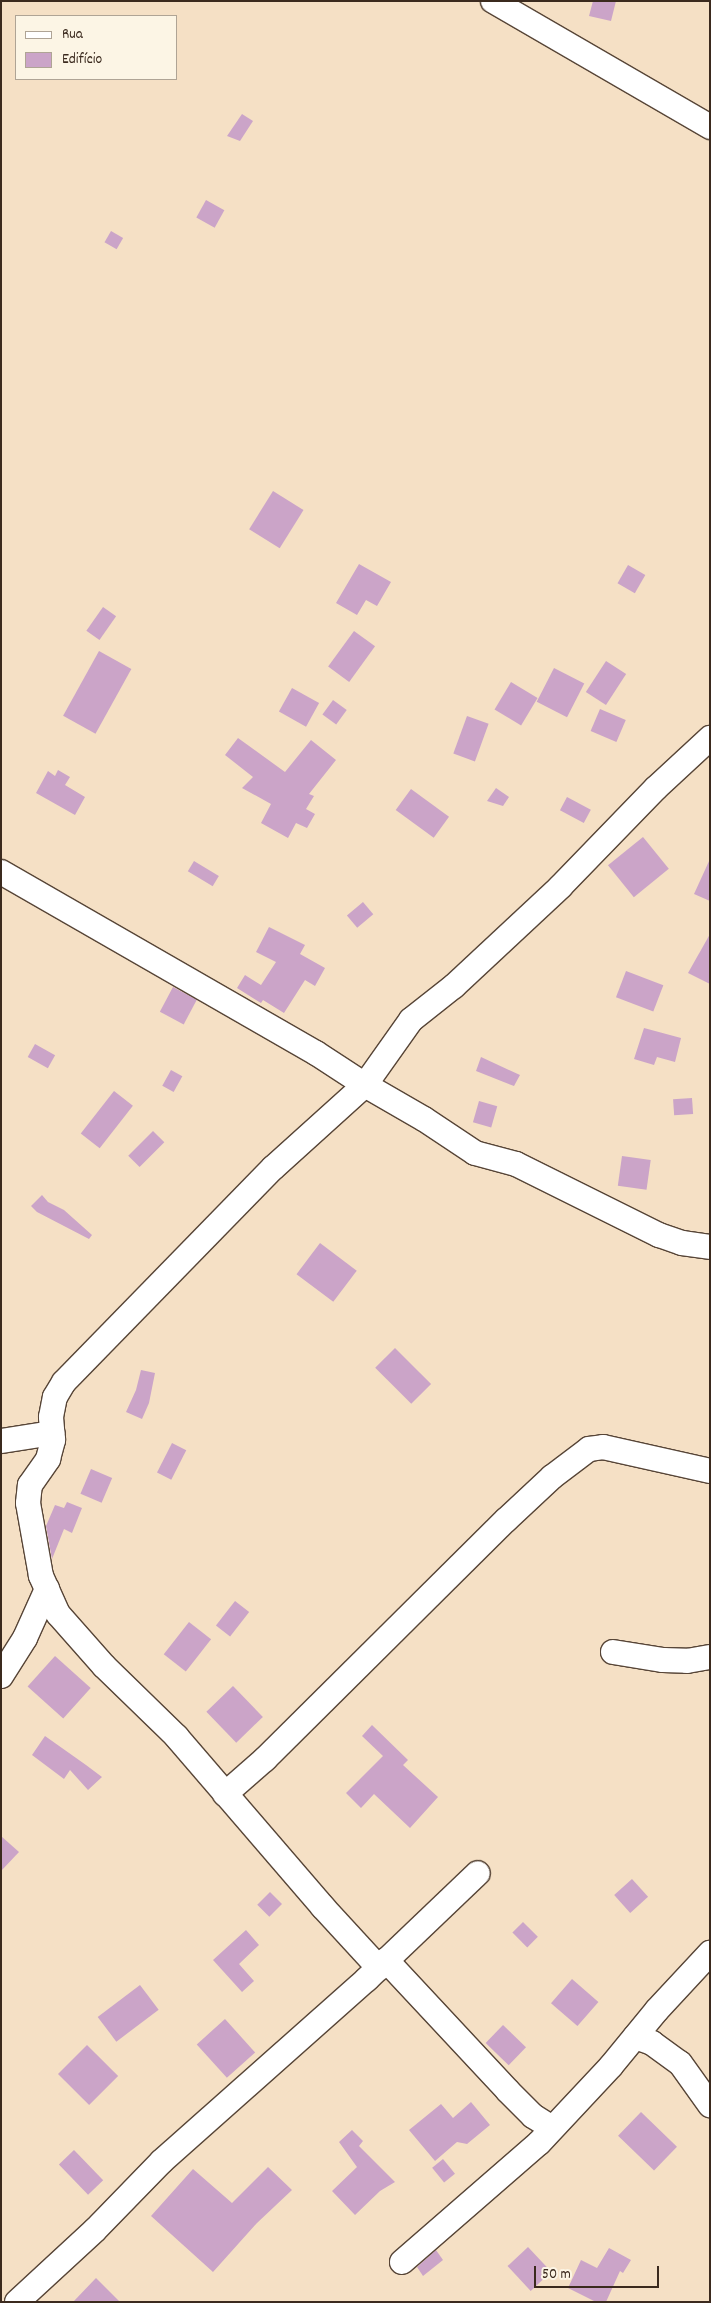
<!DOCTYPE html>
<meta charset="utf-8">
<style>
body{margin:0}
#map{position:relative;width:711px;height:2303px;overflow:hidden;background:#f5e0c5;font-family:Dekko,sans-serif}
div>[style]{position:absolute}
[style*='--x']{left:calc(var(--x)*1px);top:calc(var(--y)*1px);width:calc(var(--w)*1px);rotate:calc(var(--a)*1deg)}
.building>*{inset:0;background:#cba4c8;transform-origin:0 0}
.roads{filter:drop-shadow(1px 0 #574537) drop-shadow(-1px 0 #574537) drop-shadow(0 1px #574537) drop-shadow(0 -1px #574537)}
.minor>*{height:24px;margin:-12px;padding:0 12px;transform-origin:12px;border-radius:12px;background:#fff}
span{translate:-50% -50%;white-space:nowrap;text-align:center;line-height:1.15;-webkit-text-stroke:5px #fcf5e5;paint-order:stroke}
.frame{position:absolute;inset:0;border:2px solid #3b2a1e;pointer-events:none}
.legend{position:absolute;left:15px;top:15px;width:162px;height:65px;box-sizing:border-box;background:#fcf5e5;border:1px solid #afa495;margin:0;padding:6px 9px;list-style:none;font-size:15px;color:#3b2a1e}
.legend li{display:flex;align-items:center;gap:10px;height:25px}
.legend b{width:25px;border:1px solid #afa495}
.scale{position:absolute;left:534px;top:2266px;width:125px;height:22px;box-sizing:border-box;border:2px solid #3b2a1e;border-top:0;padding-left:6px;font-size:15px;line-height:18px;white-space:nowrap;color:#3b2a1e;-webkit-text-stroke:4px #fcf5e5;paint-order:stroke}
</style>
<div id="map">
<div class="building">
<i style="clip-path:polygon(593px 1px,616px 1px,611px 21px,589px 16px)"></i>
<i style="clip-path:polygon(242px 114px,253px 121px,240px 141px,227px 136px)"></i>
<i style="left:206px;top:200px;width:21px;height:20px;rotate:29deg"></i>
<i style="left:111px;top:231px;width:14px;height:13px;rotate:30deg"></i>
<i style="left:273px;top:491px;width:36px;height:45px;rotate:32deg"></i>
<i style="clip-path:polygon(359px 564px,391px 582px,377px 606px,366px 600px,357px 615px,336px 603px)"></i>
<i style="left:628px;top:565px;width:20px;height:21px;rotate:30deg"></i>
<i style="left:103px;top:607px;width:16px;height:29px;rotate:35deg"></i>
<i style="left:354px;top:631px;width:26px;height:44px;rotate:36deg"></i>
<i style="left:99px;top:651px;width:37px;height:74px;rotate:29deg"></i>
<i style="left:606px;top:661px;width:24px;height:37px;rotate:33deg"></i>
<i style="left:554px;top:668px;width:34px;height:38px;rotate:27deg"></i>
<i style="left:511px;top:682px;width:31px;height:32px;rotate:31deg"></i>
<i style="left:292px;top:688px;width:31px;height:27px;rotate:29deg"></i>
<i style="left:333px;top:700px;width:17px;height:18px;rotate:36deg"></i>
<i style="left:600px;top:709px;width:28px;height:24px;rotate:23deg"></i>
<i style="left:467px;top:716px;width:23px;height:40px;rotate:20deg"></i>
<i style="clip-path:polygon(238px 738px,285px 772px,311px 740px,336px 760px,309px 794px,314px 796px,306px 809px,315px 814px,307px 828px,296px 823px,288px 838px,261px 823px,271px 804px,242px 788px,253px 777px,225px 755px)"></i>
<i style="clip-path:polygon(58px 770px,70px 777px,65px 785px,85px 797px,75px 815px,36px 793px,48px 771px,55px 776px)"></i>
<i style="clip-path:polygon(496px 788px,509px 797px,503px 806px,487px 801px)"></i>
<i style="left:411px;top:789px;width:47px;height:26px;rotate:36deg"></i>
<i style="left:567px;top:797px;width:27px;height:15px;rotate:28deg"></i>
<i style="left:643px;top:837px;width:41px;height:45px;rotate:51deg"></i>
<i style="clip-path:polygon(710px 859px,710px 901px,694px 894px)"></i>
<i style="left:194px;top:861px;width:29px;height:12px;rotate:31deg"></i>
<i style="left:363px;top:902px;width:16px;height:21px;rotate:50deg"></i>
<i style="clip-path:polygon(269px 927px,305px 945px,300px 954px,325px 968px,315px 986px,305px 980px,284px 1013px,263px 1000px,261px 1003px,237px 988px,245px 975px,261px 985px,276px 962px,256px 952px)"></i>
<i style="clip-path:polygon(710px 934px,710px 984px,688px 973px)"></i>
<i style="left:626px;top:971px;width:40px;height:28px;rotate:21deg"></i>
<i style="left:173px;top:987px;width:27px;height:28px;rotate:28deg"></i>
<i style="clip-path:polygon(644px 1028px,681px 1038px,675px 1062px,657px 1057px,654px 1065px,634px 1059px)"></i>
<i style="left:35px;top:1044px;width:23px;height:15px;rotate:29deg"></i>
<i style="clip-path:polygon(481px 1057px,520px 1075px,514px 1086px,476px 1071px)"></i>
<i style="left:171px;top:1070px;width:13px;height:18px;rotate:29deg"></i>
<i style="left:114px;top:1091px;width:24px;height:54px;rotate:38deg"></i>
<i style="left:692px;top:1098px;width:16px;height:19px;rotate:86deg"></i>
<i style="left:479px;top:1101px;width:19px;height:22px;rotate:16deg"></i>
<i style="left:153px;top:1131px;width:16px;height:35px;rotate:45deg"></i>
<i style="left:622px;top:1156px;width:29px;height:30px;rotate:8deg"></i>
<i style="clip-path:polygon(42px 1195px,48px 1202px,64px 1210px,92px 1235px,89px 1239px,37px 1212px,31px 1206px)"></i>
<i style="left:320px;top:1243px;width:46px;height:39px;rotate:37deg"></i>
<i style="left:395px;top:1348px;width:51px;height:28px;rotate:45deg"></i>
<i style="clip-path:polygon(141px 1370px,155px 1373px,149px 1403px,142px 1419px,126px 1412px,136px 1390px)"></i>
<i style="left:172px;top:1443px;width:16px;height:33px;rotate:27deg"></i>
<i style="left:91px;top:1469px;width:23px;height:27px;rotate:23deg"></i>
<i style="clip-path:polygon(67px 1502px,82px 1508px,72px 1533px,64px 1529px,52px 1559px,46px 1526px,55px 1505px,64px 1508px)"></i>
<i style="left:235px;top:1601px;width:18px;height:31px;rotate:38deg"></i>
<i style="left:189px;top:1622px;width:28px;height:41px;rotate:38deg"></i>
<i style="left:55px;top:1656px;width:48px;height:41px;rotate:42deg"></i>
<i style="left:233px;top:1686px;width:43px;height:37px;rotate:46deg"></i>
<i style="clip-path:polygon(372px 1725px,408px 1760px,403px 1765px,438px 1797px,410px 1828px,374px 1794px,361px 1808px,346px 1793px,383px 1756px,362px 1736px)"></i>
<i style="clip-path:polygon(45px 1736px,86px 1765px,102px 1777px,88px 1790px,70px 1770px,64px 1779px,32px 1755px)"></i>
<i style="clip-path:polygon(1px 1836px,19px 1852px,1px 1871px)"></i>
<i style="left:632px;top:1879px;width:24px;height:24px;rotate:48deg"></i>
<i style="left:270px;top:1892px;width:17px;height:18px;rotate:45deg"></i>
<i style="left:523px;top:1922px;width:21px;height:15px;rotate:45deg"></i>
<i style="clip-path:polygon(246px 1930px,259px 1945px,239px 1964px,254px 1981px,242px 1992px,213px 1960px)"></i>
<i style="left:572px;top:1979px;width:35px;height:32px;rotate:41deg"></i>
<i style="left:140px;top:1985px;width:31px;height:53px;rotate:53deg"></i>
<i style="left:225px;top:2019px;width:45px;height:38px;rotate:48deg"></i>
<i style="left:503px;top:2025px;width:32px;height:25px;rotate:44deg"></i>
<i style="left:87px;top:2045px;width:44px;height:41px;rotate:45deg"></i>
<i style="clip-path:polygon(471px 2102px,490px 2125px,467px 2144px,457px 2142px,435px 2161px,409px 2130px,441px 2104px,453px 2118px)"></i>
<i style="left:641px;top:2112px;width:50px;height:33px;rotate:44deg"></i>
<i style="clip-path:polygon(352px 2130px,363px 2141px,359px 2146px,395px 2182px,380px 2191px,355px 2215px,332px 2191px,357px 2167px,339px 2142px)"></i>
<i style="left:74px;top:2150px;width:42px;height:21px;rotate:46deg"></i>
<i style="left:443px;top:2159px;width:19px;height:14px;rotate:51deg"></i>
<i style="clip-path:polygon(268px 2167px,292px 2190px,257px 2223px,213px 2272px,151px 2216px,193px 2169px,232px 2203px)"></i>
<i style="left:528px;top:2247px;width:34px;height:28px;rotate:47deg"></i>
<i style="clip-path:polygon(609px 2248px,631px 2260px,623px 2273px,620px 2271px,606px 2302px,596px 2302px,568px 2288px,581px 2260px,597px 2268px)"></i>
<i style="clip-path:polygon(436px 2250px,443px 2260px,423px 2276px,417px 2267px)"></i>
<i style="clip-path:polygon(96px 2278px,120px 2302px,73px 2302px)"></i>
</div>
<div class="roads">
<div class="minor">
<i style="--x:493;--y:1;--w:251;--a:30.1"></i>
<i style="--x:1;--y:872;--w:363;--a:29.9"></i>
<i style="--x:316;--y:1053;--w:59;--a:33.1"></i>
<i style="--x:365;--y:1085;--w:68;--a:30"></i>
<i style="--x:424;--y:1119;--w:61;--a:33.7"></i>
<i style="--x:475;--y:1153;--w:42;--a:15"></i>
<i style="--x:516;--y:1164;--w:160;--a:26.4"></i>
<i style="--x:659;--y:1235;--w:24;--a:19"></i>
<i style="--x:682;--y:1243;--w:28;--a:8"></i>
<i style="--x:1;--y:1441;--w:52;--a:-8.9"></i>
<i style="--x:613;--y:1652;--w:51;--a:9.1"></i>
<i style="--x:663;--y:1660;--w:24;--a:2"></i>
<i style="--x:687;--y:1661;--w:23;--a:-10"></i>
<i style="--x:1;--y:1676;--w:45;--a:-57.7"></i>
<i style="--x:25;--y:1638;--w:54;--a:-65.8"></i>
<i style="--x:225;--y:1794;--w:53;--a:-41.2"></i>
<i style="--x:265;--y:1759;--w:339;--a:-44.8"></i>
<i style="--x:506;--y:1520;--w:63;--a:-43.1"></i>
<i style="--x:552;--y:1477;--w:46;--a:-37.1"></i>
<i style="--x:589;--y:1449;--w:14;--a:-8"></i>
<i style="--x:603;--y:1447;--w:110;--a:12.6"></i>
<i style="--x:386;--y:1960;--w:179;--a:47"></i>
<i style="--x:508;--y:2091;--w:35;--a:45"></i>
<i style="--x:533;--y:2116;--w:22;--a:32"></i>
<i style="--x:379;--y:1968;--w:83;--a:-132.6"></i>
<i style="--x:323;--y:1907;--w:224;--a:-130.7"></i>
<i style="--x:177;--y:1737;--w:102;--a:-135.8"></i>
<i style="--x:104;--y:1666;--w:69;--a:-131.5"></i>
<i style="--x:58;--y:1614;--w:42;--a:-114.1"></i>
<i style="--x:41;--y:1576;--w:74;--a:-100.1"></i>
<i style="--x:28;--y:1503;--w:18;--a:-84"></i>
<i style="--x:30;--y:1485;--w:32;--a:-55"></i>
<i style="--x:48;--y:1459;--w:20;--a:-75"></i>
<i style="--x:53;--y:1440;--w:23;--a:-95"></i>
<i style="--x:51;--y:1417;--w:20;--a:-79"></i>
<i style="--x:55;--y:1397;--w:17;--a:-59"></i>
<i style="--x:64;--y:1382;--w:299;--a:-45.7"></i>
<i style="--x:273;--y:1168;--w:124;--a:-42.1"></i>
<i style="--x:365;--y:1085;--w:80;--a:-54.7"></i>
<i style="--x:411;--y:1020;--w:55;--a:-38.3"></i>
<i style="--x:454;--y:986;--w:145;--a:-43"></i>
<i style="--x:560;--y:887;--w:138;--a:-45.9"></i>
<i style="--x:656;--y:788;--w:74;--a:-42.8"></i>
<i style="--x:635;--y:2037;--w:18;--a:19"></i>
<i style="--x:652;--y:2043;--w:34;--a:36"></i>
<i style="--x:680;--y:2063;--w:52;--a:54.5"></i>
<i style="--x:402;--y:2262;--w:181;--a:-41"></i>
<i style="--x:539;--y:2143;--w:105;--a:-46.9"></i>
<i style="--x:611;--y:2066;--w:72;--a:-50.6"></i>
<i style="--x:657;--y:2010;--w:78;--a:-47.1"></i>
<i style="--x:17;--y:2302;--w:106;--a:-42.7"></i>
<i style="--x:95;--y:2230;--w:96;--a:-45.8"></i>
<i style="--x:162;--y:2161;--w:274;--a:-41.6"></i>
<i style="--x:367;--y:1979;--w:153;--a:-43.7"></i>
</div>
</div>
<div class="frame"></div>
<ul class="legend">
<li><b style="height:6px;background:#fff"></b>Rua</li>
<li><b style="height:14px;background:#cba4c8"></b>Edifício</li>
</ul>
<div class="scale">50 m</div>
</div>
